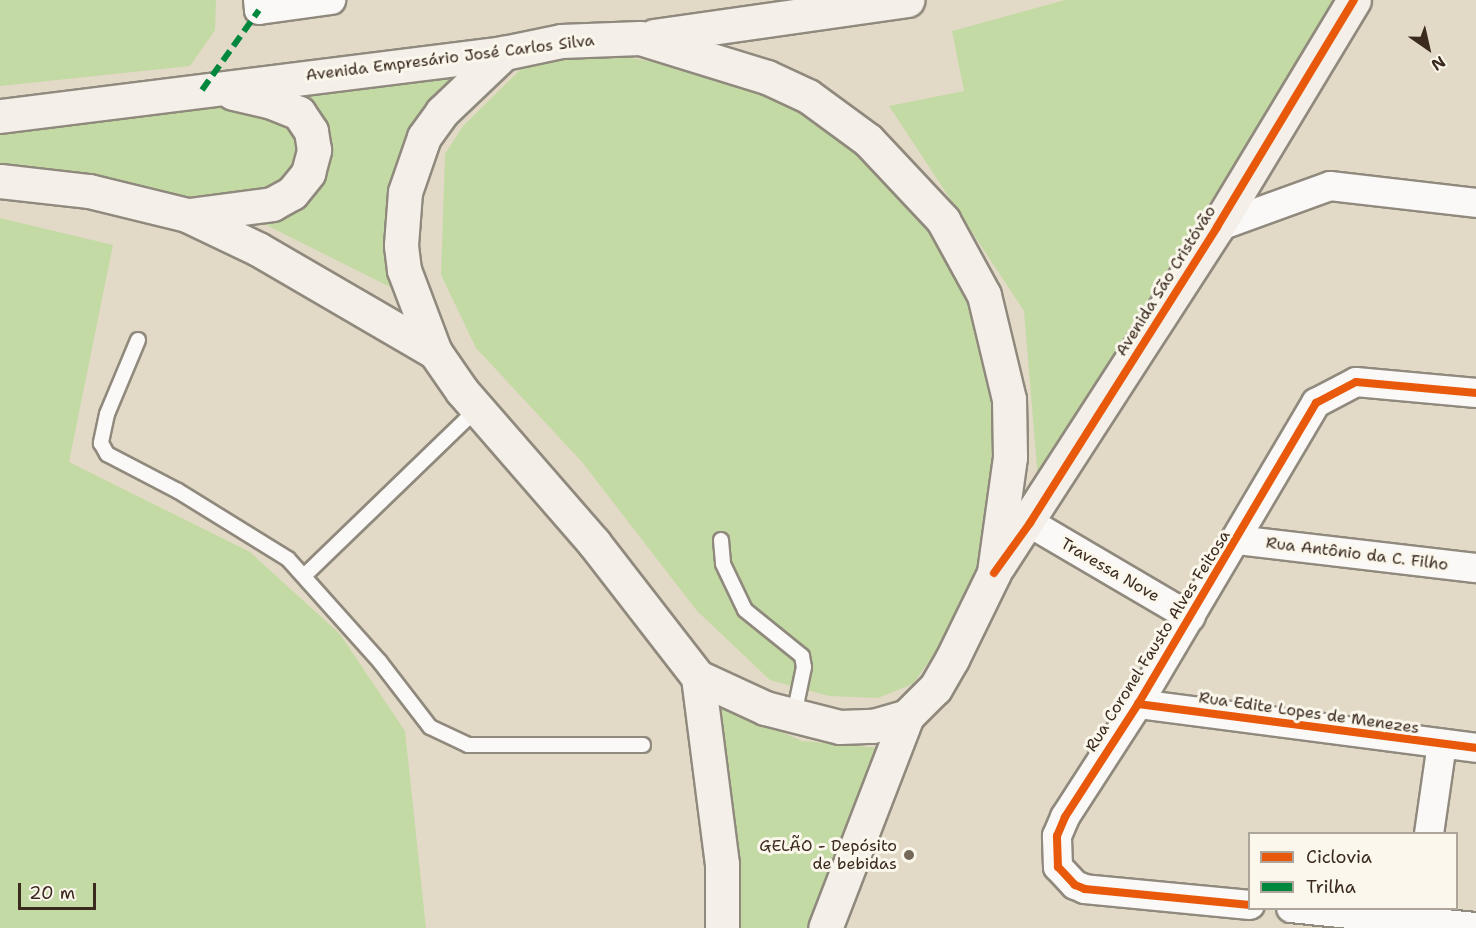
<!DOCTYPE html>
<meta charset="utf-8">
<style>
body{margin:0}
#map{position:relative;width:1476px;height:928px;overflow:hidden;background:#e2dac7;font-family:"Shantell Sans",sans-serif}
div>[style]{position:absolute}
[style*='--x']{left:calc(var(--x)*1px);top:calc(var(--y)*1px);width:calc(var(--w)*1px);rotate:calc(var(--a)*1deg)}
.green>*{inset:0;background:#c4daa4}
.roads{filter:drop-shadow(2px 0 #90897d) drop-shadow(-2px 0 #90897d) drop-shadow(0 2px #90897d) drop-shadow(0 -2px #90897d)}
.lane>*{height:14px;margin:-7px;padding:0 7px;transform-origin:7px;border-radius:7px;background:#fbf9f7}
.street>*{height:28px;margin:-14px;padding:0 14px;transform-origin:14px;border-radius:14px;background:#fbf9f7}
.secondary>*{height:33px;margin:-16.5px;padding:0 16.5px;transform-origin:16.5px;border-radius:16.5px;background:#f4f0e9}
.quiet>*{height:6px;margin-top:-3px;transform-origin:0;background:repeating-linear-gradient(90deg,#00873e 0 12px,transparent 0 18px)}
.cycleway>*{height:8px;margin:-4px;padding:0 4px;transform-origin:4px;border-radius:4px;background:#e8590c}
.dots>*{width:16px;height:16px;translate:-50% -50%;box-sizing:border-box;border:3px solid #fbf7ec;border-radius:50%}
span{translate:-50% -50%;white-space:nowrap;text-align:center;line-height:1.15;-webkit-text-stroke:6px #fbf7ec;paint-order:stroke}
.street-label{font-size:16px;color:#3b2a1e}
.poi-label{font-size:16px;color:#3b2a1e}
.right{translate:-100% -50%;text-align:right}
.legend{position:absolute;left:1248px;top:832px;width:210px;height:78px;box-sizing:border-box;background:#fbf7ec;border:2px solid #aea59a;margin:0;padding:8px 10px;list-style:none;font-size:18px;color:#3b2a1e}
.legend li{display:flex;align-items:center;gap:12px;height:30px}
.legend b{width:30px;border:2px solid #aea59a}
.north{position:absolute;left:1398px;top:18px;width:60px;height:60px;-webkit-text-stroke:4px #fbf7ec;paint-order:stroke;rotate:146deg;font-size:16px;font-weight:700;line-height:24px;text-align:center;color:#3b2a1e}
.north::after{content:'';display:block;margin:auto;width:21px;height:27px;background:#3b2a1e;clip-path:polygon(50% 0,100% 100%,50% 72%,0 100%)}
.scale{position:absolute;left:18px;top:883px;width:78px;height:27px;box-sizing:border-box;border:3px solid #3b2a1e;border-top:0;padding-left:8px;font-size:18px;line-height:21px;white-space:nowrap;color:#3b2a1e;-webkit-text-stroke:4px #fbf7ec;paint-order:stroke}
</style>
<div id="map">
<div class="green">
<i style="clip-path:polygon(0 0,216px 0,215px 30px,190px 66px,0 86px)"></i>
<i style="clip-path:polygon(1065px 0,1336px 0,1038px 479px,1024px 311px,889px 106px,964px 91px,952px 31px)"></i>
<i style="clip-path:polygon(591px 51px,682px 67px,754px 86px,818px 116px,898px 178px,952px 252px,979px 322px,993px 405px,991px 475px,982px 560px,950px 631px,913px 684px,878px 698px,829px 696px,770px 680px,697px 611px,582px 462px,476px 348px,441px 275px,445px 154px,463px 126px,525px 65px)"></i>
<i style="clip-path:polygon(465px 72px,411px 153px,414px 299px,220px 202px,0 164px,0 135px)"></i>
<i style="clip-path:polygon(0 218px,113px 245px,69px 462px,250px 552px,340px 634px,405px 731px,426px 928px,0 928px)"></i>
<i style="clip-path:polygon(717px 703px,802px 741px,881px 748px,812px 928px,741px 928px,729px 779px)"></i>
</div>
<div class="roads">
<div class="lane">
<i style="--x:138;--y:340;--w:80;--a:112.7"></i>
<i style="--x:107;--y:414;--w:30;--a:102"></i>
<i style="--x:101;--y:443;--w:13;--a:61"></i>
<i style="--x:107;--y:454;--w:80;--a:27.5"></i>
<i style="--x:178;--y:491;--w:129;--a:31.7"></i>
<i style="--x:288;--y:559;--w:138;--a:48.2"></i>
<i style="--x:380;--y:662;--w:82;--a:52.4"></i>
<i style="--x:430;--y:727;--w:42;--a:25.3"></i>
<i style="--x:468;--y:745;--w:175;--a:0"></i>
<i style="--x:721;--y:540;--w:24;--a:85"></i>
<i style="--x:723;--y:564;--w:51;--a:64.4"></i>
<i style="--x:745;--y:610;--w:73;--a:38.9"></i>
<i style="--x:802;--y:656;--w:11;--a:80"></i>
<i style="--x:804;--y:667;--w:49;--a:101.8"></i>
<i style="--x:304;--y:576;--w:240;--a:-44"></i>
</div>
<div class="street">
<i style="--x:258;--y:0;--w:10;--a:84"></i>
<i style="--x:259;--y:10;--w:73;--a:-7.9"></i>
<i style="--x:1217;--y:227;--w:120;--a:-19.9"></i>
<i style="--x:1330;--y:186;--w:147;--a:6.6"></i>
<i style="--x:1030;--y:523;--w:186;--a:30.4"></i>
<i style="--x:1237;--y:540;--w:241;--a:6.7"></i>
<i style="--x:1138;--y:704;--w:341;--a:7.4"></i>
<i style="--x:1429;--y:834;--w:91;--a:-81.8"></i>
<i style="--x:1250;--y:905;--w:166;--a:-174.5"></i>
<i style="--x:1085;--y:889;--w:11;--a:-158"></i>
<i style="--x:1075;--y:885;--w:25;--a:-133"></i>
<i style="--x:1058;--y:867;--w:31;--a:-92"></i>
<i style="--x:1057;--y:836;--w:21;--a:-67"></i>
<i style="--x:1065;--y:817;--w:135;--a:-57.1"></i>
<i style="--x:1138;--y:704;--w:350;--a:-59.4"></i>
<i style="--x:1316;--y:403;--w:45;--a:-27.7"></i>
<i style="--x:1356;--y:382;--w:121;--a:5.2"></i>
<i style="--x:1291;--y:908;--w:186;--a:5.9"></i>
</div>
<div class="secondary">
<i style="--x:654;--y:36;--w:256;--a:-8.1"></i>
<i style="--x:0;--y:116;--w:508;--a:-7.13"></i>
<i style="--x:504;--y:53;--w:58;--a:-11.9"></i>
<i style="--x:561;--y:41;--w:79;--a:-2.2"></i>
<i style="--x:640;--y:38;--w:133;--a:17.1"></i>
<i style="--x:767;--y:77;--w:45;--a:24.9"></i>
<i style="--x:808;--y:96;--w:74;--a:36.3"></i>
<i style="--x:868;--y:140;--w:110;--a:46.8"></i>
<i style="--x:943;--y:220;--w:85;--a:61.3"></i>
<i style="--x:984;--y:295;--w:107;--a:76.5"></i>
<i style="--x:1009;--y:399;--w:58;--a:89"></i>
<i style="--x:1010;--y:457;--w:117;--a:97.9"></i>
<i style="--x:994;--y:573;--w:96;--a:116"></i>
<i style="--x:952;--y:659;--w:34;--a:120"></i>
<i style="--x:935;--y:688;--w:40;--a:135"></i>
<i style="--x:907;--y:716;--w:227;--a:111.1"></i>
<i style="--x:0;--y:181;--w:90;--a:6.4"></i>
<i style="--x:89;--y:191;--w:101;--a:13.8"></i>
<i style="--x:187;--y:215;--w:79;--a:25.6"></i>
<i style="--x:258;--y:249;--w:205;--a:30.2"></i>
<i style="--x:435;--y:352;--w:47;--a:55.3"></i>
<i style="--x:462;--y:391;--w:201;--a:49"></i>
<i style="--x:594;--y:543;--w:170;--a:52.2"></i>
<i style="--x:698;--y:677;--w:189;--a:82.7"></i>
<i style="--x:722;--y:864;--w:64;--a:90"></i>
<i style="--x:189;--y:215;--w:84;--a:-7.5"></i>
<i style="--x:272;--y:204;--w:23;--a:-29"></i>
<i style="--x:292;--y:193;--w:26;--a:-51"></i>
<i style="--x:308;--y:173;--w:24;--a:-75"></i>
<i style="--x:314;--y:150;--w:19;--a:-99"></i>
<i style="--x:311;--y:131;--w:22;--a:-124"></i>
<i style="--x:299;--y:113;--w:29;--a:-158"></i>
<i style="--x:272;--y:102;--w:40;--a:-167"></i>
<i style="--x:435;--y:352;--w:88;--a:-110.7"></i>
<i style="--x:404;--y:270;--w:25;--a:-97"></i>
<i style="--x:401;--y:245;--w:53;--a:-85.7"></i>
<i style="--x:405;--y:192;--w:58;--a:-70.9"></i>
<i style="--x:424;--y:137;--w:31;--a:-54"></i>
<i style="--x:442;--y:112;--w:86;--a:-43.6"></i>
<i style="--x:998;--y:566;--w:404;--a:-57.1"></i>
<i style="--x:1217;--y:227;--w:265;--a:-58.9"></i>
<i style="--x:698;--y:677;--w:74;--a:24.8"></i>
<i style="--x:765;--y:708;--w:77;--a:14.2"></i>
<i style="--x:840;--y:727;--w:33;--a:-2"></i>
<i style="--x:873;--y:726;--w:35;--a:-16"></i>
</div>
</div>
<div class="quiet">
<i style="--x:202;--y:90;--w:98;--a:-54.5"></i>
</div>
<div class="cycleway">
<i style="--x:994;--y:573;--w:62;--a:-54.2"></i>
<i style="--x:1030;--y:523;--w:350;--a:-57.7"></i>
<i style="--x:1217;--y:227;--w:265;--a:-58.9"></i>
<i style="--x:1138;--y:704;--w:341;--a:7.4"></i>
<i style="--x:1250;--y:905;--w:166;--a:-174.5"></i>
<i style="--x:1085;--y:889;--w:11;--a:-158"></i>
<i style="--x:1075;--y:885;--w:25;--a:-133"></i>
<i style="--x:1058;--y:867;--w:31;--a:-92"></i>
<i style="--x:1057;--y:836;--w:21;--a:-67"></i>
<i style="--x:1065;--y:817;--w:135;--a:-57.1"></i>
<i style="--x:1138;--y:704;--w:350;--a:-59.4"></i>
<i style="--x:1316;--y:403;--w:45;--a:-27.7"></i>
<i style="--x:1356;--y:382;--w:121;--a:5.2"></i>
</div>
<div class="dots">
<i style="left:909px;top:855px;background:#756859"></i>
</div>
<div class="street-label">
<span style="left:450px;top:58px;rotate:-7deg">Avenida Empresário José Carlos Silva</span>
<span style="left:1166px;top:281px;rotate:-58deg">Avenida São Cristóvão</span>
<span style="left:1357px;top:554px;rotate:7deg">Rua Antônio da C. Filho</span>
<span style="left:1110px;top:570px;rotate:30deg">Travessa Nove</span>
<span style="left:1158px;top:641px;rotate:-58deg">Rua Coronel Fausto Alves Feitosa</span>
<span style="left:1309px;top:713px;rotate:8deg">Rua Edite Lopes de Menezes</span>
</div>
<div class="poi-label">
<span class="right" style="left:897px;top:855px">GELÃO - Depósito<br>de bebidas</span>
</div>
<ul class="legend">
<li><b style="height:8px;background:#e8590c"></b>Ciclovia</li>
<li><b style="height:8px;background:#00873e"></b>Trilha</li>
</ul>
<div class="north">N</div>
<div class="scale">20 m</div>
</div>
